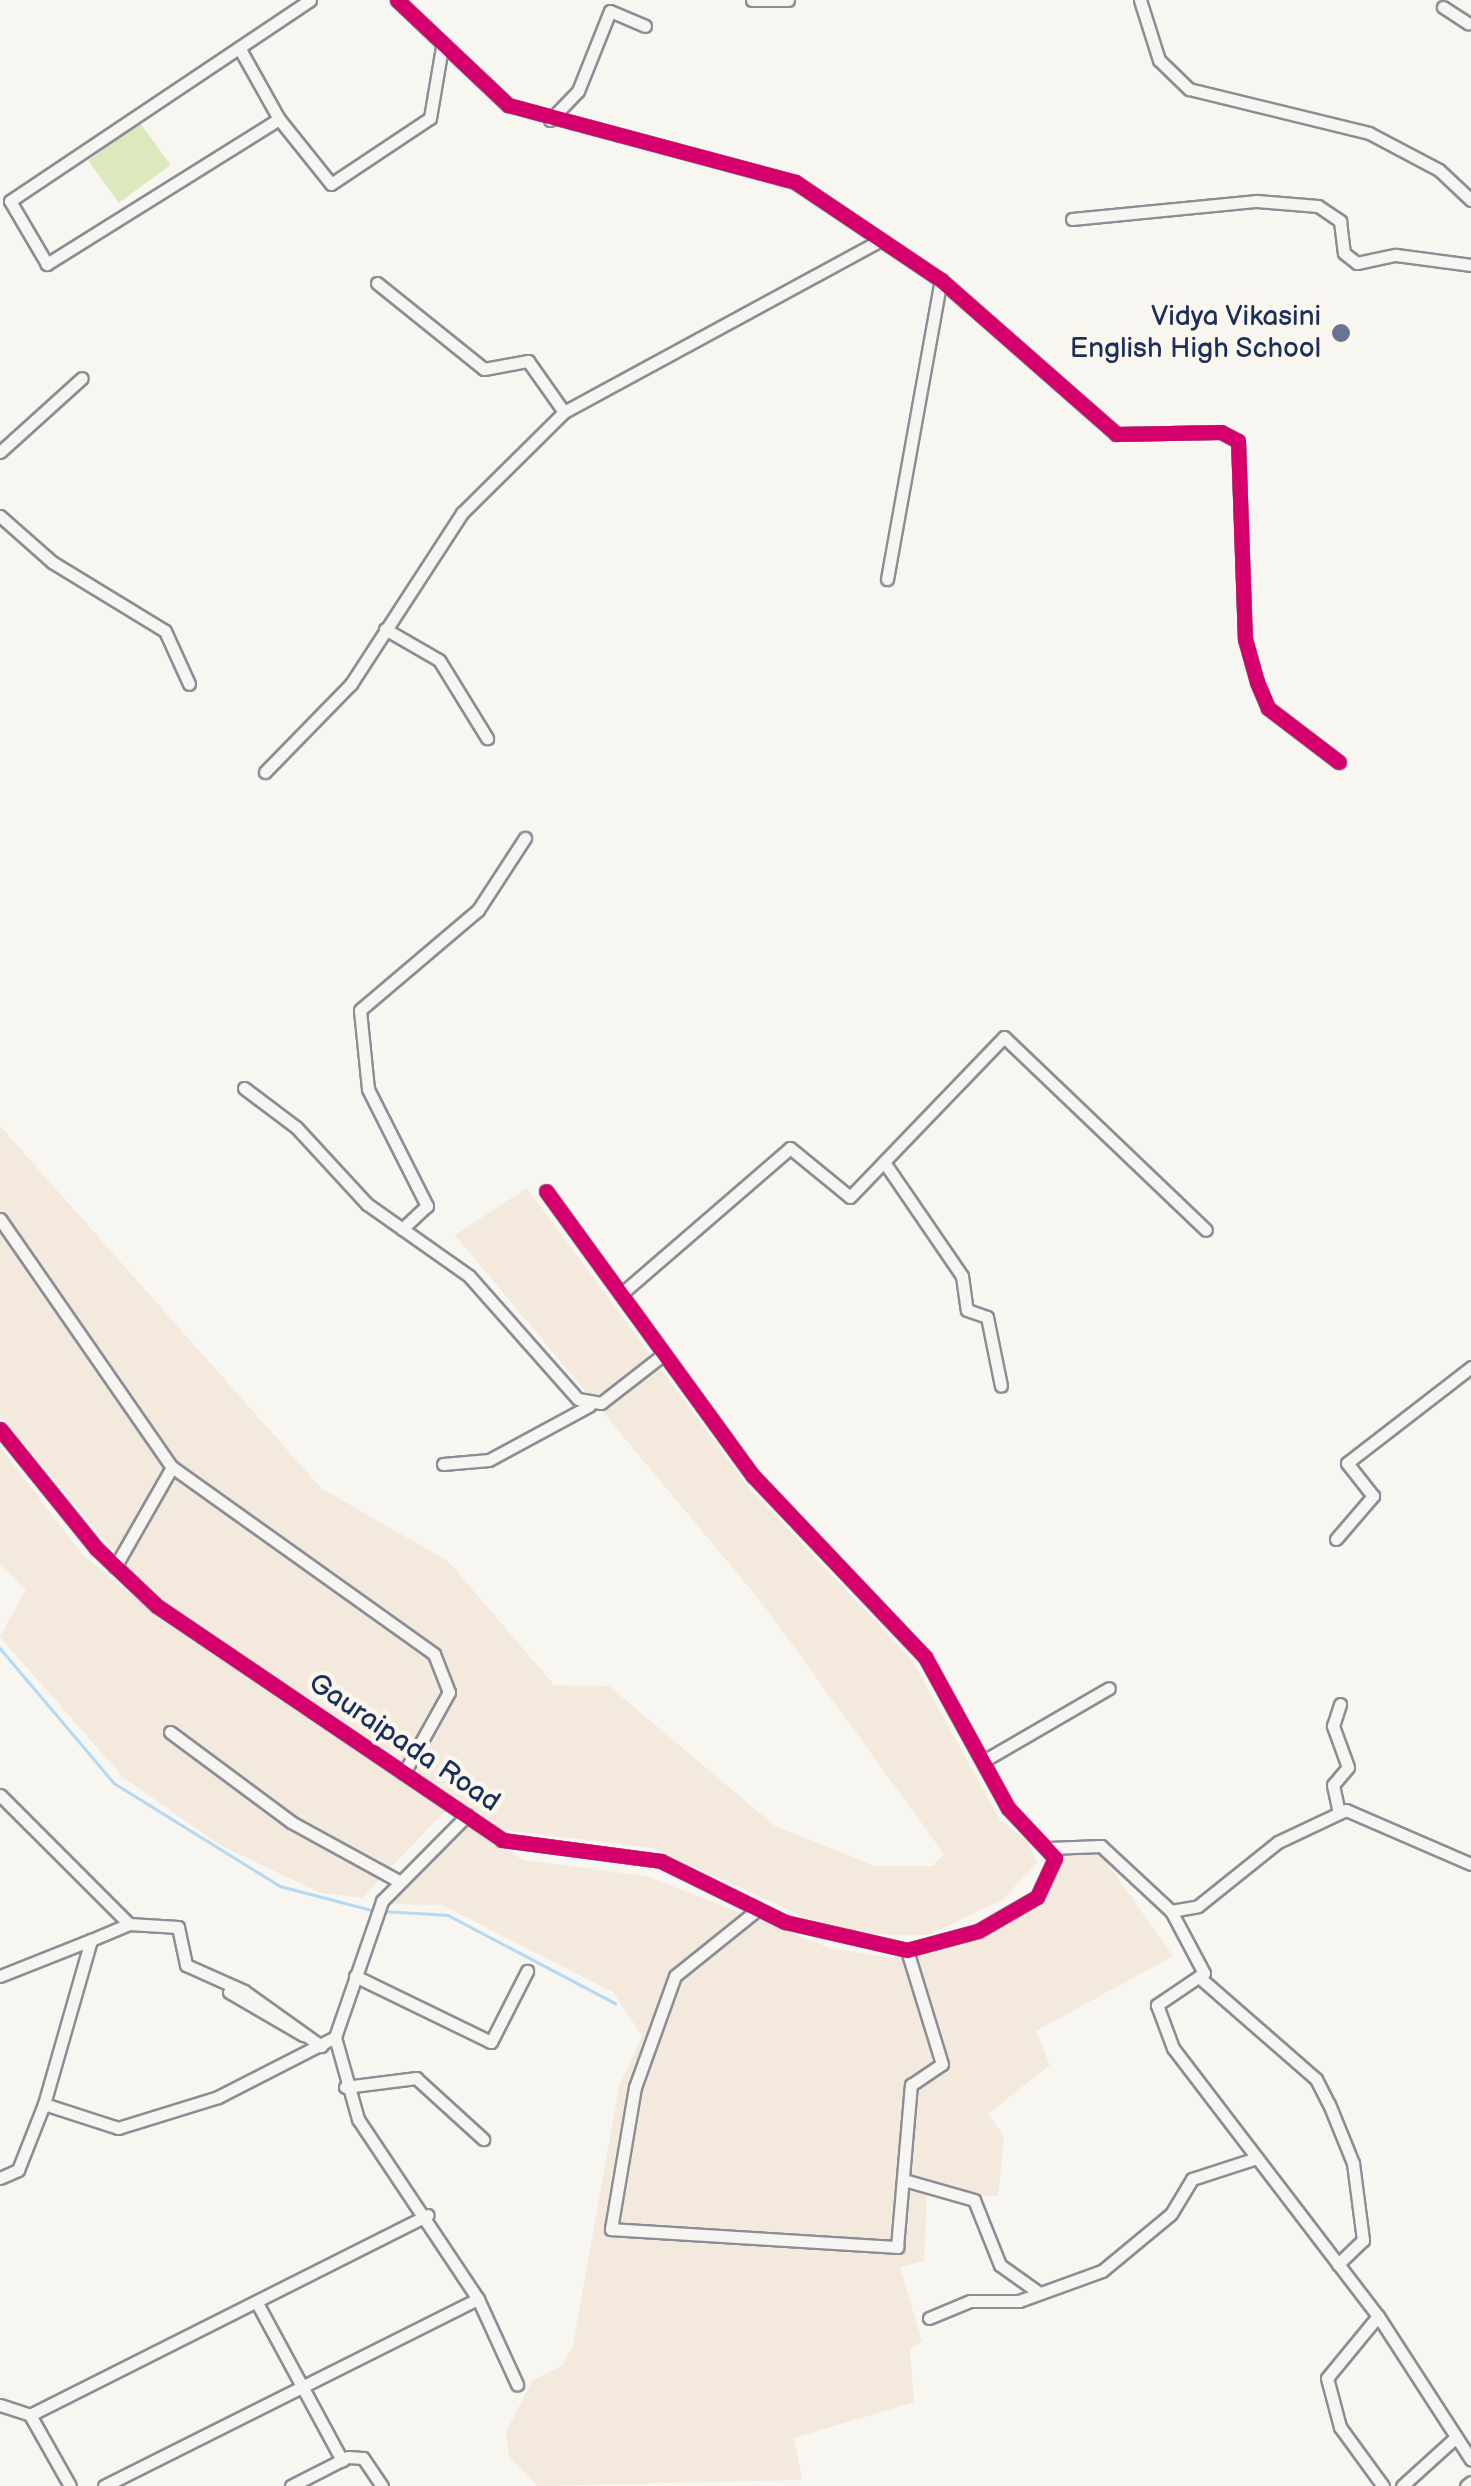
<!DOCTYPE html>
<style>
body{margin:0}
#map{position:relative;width:1471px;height:2486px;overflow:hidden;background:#f8f6f0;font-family:"Balsamiq Sans",sans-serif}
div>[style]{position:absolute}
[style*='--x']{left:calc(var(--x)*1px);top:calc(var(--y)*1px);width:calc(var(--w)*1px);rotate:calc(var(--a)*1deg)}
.built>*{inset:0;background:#f4e9dd}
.green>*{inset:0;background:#dce9bd;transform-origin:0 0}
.stream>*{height:2.5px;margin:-1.25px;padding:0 1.25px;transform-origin:1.25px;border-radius:1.25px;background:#b3d9f3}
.roads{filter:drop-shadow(2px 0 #8b8e94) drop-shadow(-2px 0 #8b8e94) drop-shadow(0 2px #8b8e94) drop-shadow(0 -2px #8b8e94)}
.minor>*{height:11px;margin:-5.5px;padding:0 5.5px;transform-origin:5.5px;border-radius:5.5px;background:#f6f5f1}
.cycleway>*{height:15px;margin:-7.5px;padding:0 7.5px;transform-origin:7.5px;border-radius:7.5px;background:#d6006c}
.dots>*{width:28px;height:28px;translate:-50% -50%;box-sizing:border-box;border:5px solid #fbf7ec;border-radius:50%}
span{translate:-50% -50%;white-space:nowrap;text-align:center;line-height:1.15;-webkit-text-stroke:9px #fbf7ec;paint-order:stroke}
.poi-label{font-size:28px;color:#1b2f5e}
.right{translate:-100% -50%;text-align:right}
.street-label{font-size:28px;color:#1b2f5e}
</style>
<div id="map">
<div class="built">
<i style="clip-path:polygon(0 1126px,321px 1488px,449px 1562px,554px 1685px,609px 1686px,775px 1826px,875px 1866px,933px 1866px,944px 1854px,762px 1603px,455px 1235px,527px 1188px,749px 1488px,912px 1660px,1000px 1820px,1028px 1841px,1037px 1863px,1002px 1900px,928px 1935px,842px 1934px,653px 1848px,494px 1829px,151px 1596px,0 1415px)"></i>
<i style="clip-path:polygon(0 1447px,82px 1554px,151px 1611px,445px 1811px,362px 1898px,321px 1893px,220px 1845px,124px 1778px,0 1637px,26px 1589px,0 1565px)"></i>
<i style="clip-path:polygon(469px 1826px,523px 1860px,646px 1876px,830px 1948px,893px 1958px,949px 1946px,1031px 1905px,1061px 1854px,1100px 1853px,1173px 1956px,1036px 2031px,1050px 2065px,988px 2114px,1004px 2136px,998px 2196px,927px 2193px,924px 2261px,900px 2267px,922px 2341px,910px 2350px,914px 2402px,794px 2438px,802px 2480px,537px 2486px,509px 2456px,506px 2432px,532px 2381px,563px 2365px,573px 2345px,619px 2087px,642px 2036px,613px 1992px,442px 1905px,389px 1904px)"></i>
</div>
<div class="green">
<i style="left:140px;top:123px;width:52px;height:64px;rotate:54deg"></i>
</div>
<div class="stream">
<i style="--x:0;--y:1648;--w:177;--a:49.8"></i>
<i style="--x:114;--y:1783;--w:195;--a:31.8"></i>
<i style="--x:280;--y:1886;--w:98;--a:14.7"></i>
<i style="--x:383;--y:1911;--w:65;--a:3.5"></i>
<i style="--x:448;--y:1915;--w:189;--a:27.8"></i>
</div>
<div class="roads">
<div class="minor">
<i style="--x:397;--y:0;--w:153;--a:43.4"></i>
<i style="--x:508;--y:105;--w:297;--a:15"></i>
<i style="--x:795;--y:182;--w:176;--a:33.9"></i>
<i style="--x:941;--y:280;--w:233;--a:41.3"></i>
<i style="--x:1116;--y:434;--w:105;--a:-1.1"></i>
<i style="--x:1221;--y:432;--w:19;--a:28"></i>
<i style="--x:1238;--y:441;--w:198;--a:88"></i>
<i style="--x:1245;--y:639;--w:45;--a:74.4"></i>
<i style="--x:1257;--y:682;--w:28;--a:67"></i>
<i style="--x:1268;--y:708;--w:89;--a:37.3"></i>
<i style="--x:752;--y:0;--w:36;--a:0"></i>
<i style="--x:1140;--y:0;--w:63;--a:72.4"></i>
<i style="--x:1159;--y:60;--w:42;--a:44"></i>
<i style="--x:1189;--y:89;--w:185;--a:13.7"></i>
<i style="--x:1369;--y:133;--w:79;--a:27.9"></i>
<i style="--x:1439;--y:170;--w:44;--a:43.2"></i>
<i style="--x:1443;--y:7;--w:30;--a:33"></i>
<i style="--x:241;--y:51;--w:78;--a:60.8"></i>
<i style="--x:279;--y:119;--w:274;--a:148"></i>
<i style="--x:47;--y:264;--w:73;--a:-120.4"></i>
<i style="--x:10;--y:201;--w:361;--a:-33.8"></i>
<i style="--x:279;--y:119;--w:83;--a:51.3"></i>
<i style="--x:331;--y:184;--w:119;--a:-33.7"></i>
<i style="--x:430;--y:118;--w:72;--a:-80.4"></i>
<i style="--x:550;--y:120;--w:40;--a:-46"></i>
<i style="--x:578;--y:91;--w:86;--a:-68.2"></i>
<i style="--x:610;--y:11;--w:38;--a:23"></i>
<i style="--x:1072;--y:219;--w:186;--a:-5.6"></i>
<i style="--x:1257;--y:201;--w:61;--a:4.7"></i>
<i style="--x:1318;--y:206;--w:27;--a:34"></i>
<i style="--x:1340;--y:221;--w:32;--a:83"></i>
<i style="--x:1344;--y:253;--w:16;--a:38"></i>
<i style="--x:1357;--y:263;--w:40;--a:-12"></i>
<i style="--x:1396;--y:255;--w:76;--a:7.6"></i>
<i style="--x:377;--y:283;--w:137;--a:38.8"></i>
<i style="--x:484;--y:369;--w:45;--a:-10.3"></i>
<i style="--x:528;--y:361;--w:62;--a:54.8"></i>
<i style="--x:0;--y:452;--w:110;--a:-42.1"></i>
<i style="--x:0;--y:516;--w:69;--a:41.5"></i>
<i style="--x:52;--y:562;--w:132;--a:31.4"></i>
<i style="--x:165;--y:631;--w:58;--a:65.6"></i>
<i style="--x:887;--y:579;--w:304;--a:-79.8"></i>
<i style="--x:385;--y:629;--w:62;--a:29.9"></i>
<i style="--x:439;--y:660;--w:92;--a:58.4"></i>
<i style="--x:265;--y:772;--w:123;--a:-45.7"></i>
<i style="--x:351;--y:684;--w:204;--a:-57"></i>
<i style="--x:462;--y:513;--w:144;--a:-44.7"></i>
<i style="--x:564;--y:412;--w:358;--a:-28.5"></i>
<i style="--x:244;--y:1088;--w:65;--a:36.9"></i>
<i style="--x:296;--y:1127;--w:105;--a:47.3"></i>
<i style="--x:367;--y:1204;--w:125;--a:35.2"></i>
<i style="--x:469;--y:1276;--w:164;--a:48.5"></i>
<i style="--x:578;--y:1399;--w:23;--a:10"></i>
<i style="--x:601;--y:1403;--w:80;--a:-37.9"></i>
<i style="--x:884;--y:1162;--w:138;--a:55.6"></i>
<i style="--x:962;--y:1276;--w:34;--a:82"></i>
<i style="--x:967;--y:1310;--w:21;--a:19"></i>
<i style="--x:987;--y:1317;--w:70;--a:78.5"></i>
<i style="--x:0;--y:1219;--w:302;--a:55.3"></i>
<i style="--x:172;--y:1467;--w:322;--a:35.5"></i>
<i style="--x:434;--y:1654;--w:41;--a:68.5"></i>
<i style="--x:449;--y:1692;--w:93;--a:119.1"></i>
<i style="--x:402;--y:1229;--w:34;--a:-43"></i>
<i style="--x:427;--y:1206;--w:131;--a:-116.8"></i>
<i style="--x:368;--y:1089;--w:79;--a:-95.8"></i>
<i style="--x:360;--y:1010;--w:155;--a:-40.3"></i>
<i style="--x:478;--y:910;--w:86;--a:-56.9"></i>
<i style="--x:621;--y:1294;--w:223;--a:-40.8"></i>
<i style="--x:790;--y:1148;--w:77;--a:39.2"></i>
<i style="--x:850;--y:1197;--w:222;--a:-46.1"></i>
<i style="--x:1004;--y:1037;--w:279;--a:43.7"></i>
<i style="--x:0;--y:1429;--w:153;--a:51.1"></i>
<i style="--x:96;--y:1548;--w:84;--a:43.6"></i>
<i style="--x:157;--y:1606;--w:417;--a:34.1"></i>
<i style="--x:502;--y:1840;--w:160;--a:7.5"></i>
<i style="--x:661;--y:1861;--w:138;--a:26.2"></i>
<i style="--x:785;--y:1922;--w:125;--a:12.9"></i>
<i style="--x:907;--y:1950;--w:73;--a:-15"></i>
<i style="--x:978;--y:1931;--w:68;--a:-30"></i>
<i style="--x:1037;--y:1897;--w:43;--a:-65.2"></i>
<i style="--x:1055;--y:1858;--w:69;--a:-133.2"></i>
<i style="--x:1008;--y:1808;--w:172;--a:-118.8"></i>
<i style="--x:925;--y:1657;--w:250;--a:-133.5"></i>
<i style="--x:753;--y:1476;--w:352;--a:-126"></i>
<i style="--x:443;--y:1464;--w:46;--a:-5"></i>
<i style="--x:489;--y:1460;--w:114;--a:-28.4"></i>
<i style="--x:1336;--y:1539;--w:57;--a:-49.3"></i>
<i style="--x:1373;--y:1496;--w:42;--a:-128.2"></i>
<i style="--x:1347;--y:1463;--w:157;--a:-37.7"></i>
<i style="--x:115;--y:1567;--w:115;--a:-60.3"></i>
<i style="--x:170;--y:1732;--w:151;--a:36.6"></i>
<i style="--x:291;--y:1822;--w:121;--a:28.7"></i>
<i style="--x:985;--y:1760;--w:143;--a:-30.1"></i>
<i style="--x:0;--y:1795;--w:182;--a:45"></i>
<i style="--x:129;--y:1924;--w:49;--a:3.5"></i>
<i style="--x:178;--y:1927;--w:39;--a:78"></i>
<i style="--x:186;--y:1965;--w:64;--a:24.1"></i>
<i style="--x:244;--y:1991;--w:95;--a:35.5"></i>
<i style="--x:1339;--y:1813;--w:29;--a:-102"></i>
<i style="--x:1333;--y:1785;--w:23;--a:-50"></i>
<i style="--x:1348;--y:1767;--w:44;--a:-110.1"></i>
<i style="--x:1333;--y:1726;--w:23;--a:-72"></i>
<i style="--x:1049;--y:1848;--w:52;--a:-2.2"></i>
<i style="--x:1101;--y:1846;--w:96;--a:42.9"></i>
<i style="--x:1171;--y:1911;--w:27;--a:-10"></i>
<i style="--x:1198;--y:1906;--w:102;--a:-38.7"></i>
<i style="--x:1278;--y:1842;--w:75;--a:-25.2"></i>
<i style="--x:1346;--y:1810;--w:136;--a:23.4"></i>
<i style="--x:757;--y:1910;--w:105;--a:141.2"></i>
<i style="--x:675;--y:1976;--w:118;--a:109.8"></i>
<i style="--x:635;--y:2087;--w:144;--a:99.6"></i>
<i style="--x:611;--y:2229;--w:287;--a:3.6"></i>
<i style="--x:897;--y:2247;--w:163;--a:-85.1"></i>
<i style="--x:911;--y:2085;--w:37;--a:-34"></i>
<i style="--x:942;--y:2064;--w:119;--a:-107.1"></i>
<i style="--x:1171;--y:1911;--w:70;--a:62"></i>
<i style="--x:1204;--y:1973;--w:57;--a:145.8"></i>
<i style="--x:1157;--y:2005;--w:46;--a:69.6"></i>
<i style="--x:1173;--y:2048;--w:337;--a:52.6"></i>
<i style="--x:1378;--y:2316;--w:171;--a:57.1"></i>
<i style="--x:91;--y:1940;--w:41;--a:-22.8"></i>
<i style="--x:0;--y:1976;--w:98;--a:-21.6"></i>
<i style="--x:91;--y:1940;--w:171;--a:106"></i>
<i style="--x:355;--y:1976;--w:151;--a:25.9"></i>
<i style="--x:491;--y:2042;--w:80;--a:-63.1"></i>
<i style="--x:1199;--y:1977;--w:155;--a:41.1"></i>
<i style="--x:1316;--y:2079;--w:28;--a:63"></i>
<i style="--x:1329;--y:2104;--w:64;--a:67.9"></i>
<i style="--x:1353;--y:2163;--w:78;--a:82.6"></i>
<i style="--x:1363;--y:2240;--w:35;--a:136"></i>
<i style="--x:229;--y:1992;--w:86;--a:30.2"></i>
<i style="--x:345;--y:2087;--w:72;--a:-7.2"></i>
<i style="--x:416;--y:2078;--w:91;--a:42.3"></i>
<i style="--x:0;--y:2178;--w:20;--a:-24"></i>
<i style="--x:18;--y:2170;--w:71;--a:-68.5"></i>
<i style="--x:44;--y:2104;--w:78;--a:18"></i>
<i style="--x:118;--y:2128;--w:105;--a:-17.2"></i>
<i style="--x:218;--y:2097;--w:131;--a:-27.1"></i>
<i style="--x:335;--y:2037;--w:144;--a:-70.9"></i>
<i style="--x:382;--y:1901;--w:121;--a:-45.3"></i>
<i style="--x:904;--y:2180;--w:73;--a:15.9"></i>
<i style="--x:974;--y:2200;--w:70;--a:68.2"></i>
<i style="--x:1000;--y:2265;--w:47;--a:35.4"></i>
<i style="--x:478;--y:2299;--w:94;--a:65.4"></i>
<i style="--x:257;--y:2303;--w:179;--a:61.6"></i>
<i style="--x:1378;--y:2316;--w:80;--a:129.4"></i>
<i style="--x:1327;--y:2378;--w:51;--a:75.1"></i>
<i style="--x:1340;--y:2427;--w:73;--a:53.9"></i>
<i style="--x:929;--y:2318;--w:44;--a:-22.5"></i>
<i style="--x:970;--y:2301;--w:49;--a:0"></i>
<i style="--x:1019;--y:2301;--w:88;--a:-19.9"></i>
<i style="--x:1102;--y:2271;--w:89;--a:-39.6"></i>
<i style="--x:1171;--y:2214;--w:41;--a:-59"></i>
<i style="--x:1192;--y:2179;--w:68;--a:-17.9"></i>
<i style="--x:0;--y:2405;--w:32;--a:18"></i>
<i style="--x:30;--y:2415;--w:81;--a:60.6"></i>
<i style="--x:30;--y:2415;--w:445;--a:-26.7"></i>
<i style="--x:104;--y:2486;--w:418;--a:-26.6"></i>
<i style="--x:478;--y:2299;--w:216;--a:-123.7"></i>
<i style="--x:358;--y:2119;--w:85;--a:-105.7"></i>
<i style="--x:291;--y:2486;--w:64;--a:-27"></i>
<i style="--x:348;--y:2457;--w:15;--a:4"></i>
<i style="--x:363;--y:2458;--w:34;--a:56"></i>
<i style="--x:1402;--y:2486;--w:72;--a:-42.2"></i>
<i style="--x:1466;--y:2486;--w:6;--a:-39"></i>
</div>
</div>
<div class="cycleway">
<i style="--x:397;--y:0;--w:153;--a:43.4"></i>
<i style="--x:508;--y:105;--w:297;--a:15"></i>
<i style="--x:795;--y:182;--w:176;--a:33.9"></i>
<i style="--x:941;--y:280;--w:233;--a:41.3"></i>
<i style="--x:1116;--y:434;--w:105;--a:-1.1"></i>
<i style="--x:1221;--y:432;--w:19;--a:28"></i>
<i style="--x:1238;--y:441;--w:198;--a:88"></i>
<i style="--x:1245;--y:639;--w:45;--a:74.4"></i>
<i style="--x:1257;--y:682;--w:28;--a:67"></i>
<i style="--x:1268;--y:708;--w:89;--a:37.3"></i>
<i style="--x:0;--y:1429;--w:153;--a:51.1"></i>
<i style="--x:96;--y:1548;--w:84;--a:43.6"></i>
<i style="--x:157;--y:1606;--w:417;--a:34.1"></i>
<i style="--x:502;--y:1840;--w:160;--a:7.5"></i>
<i style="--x:661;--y:1861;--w:138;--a:26.2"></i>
<i style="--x:785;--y:1922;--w:125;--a:12.9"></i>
<i style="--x:907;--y:1950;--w:73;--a:-15"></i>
<i style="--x:978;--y:1931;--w:68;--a:-30"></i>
<i style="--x:1037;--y:1897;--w:43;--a:-65.2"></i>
<i style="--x:1055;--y:1858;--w:69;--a:-133.2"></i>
<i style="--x:1008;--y:1808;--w:172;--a:-118.8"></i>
<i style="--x:925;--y:1657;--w:250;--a:-133.5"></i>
<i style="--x:753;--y:1476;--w:352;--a:-126"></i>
</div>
<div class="dots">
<i style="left:1341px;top:333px;background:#687591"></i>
</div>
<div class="poi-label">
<span class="right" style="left:1321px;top:333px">Vidya Vikasini<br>English High School</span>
</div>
<div class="street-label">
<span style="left:404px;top:1743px;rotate:34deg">Gauraipada Road</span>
</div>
</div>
